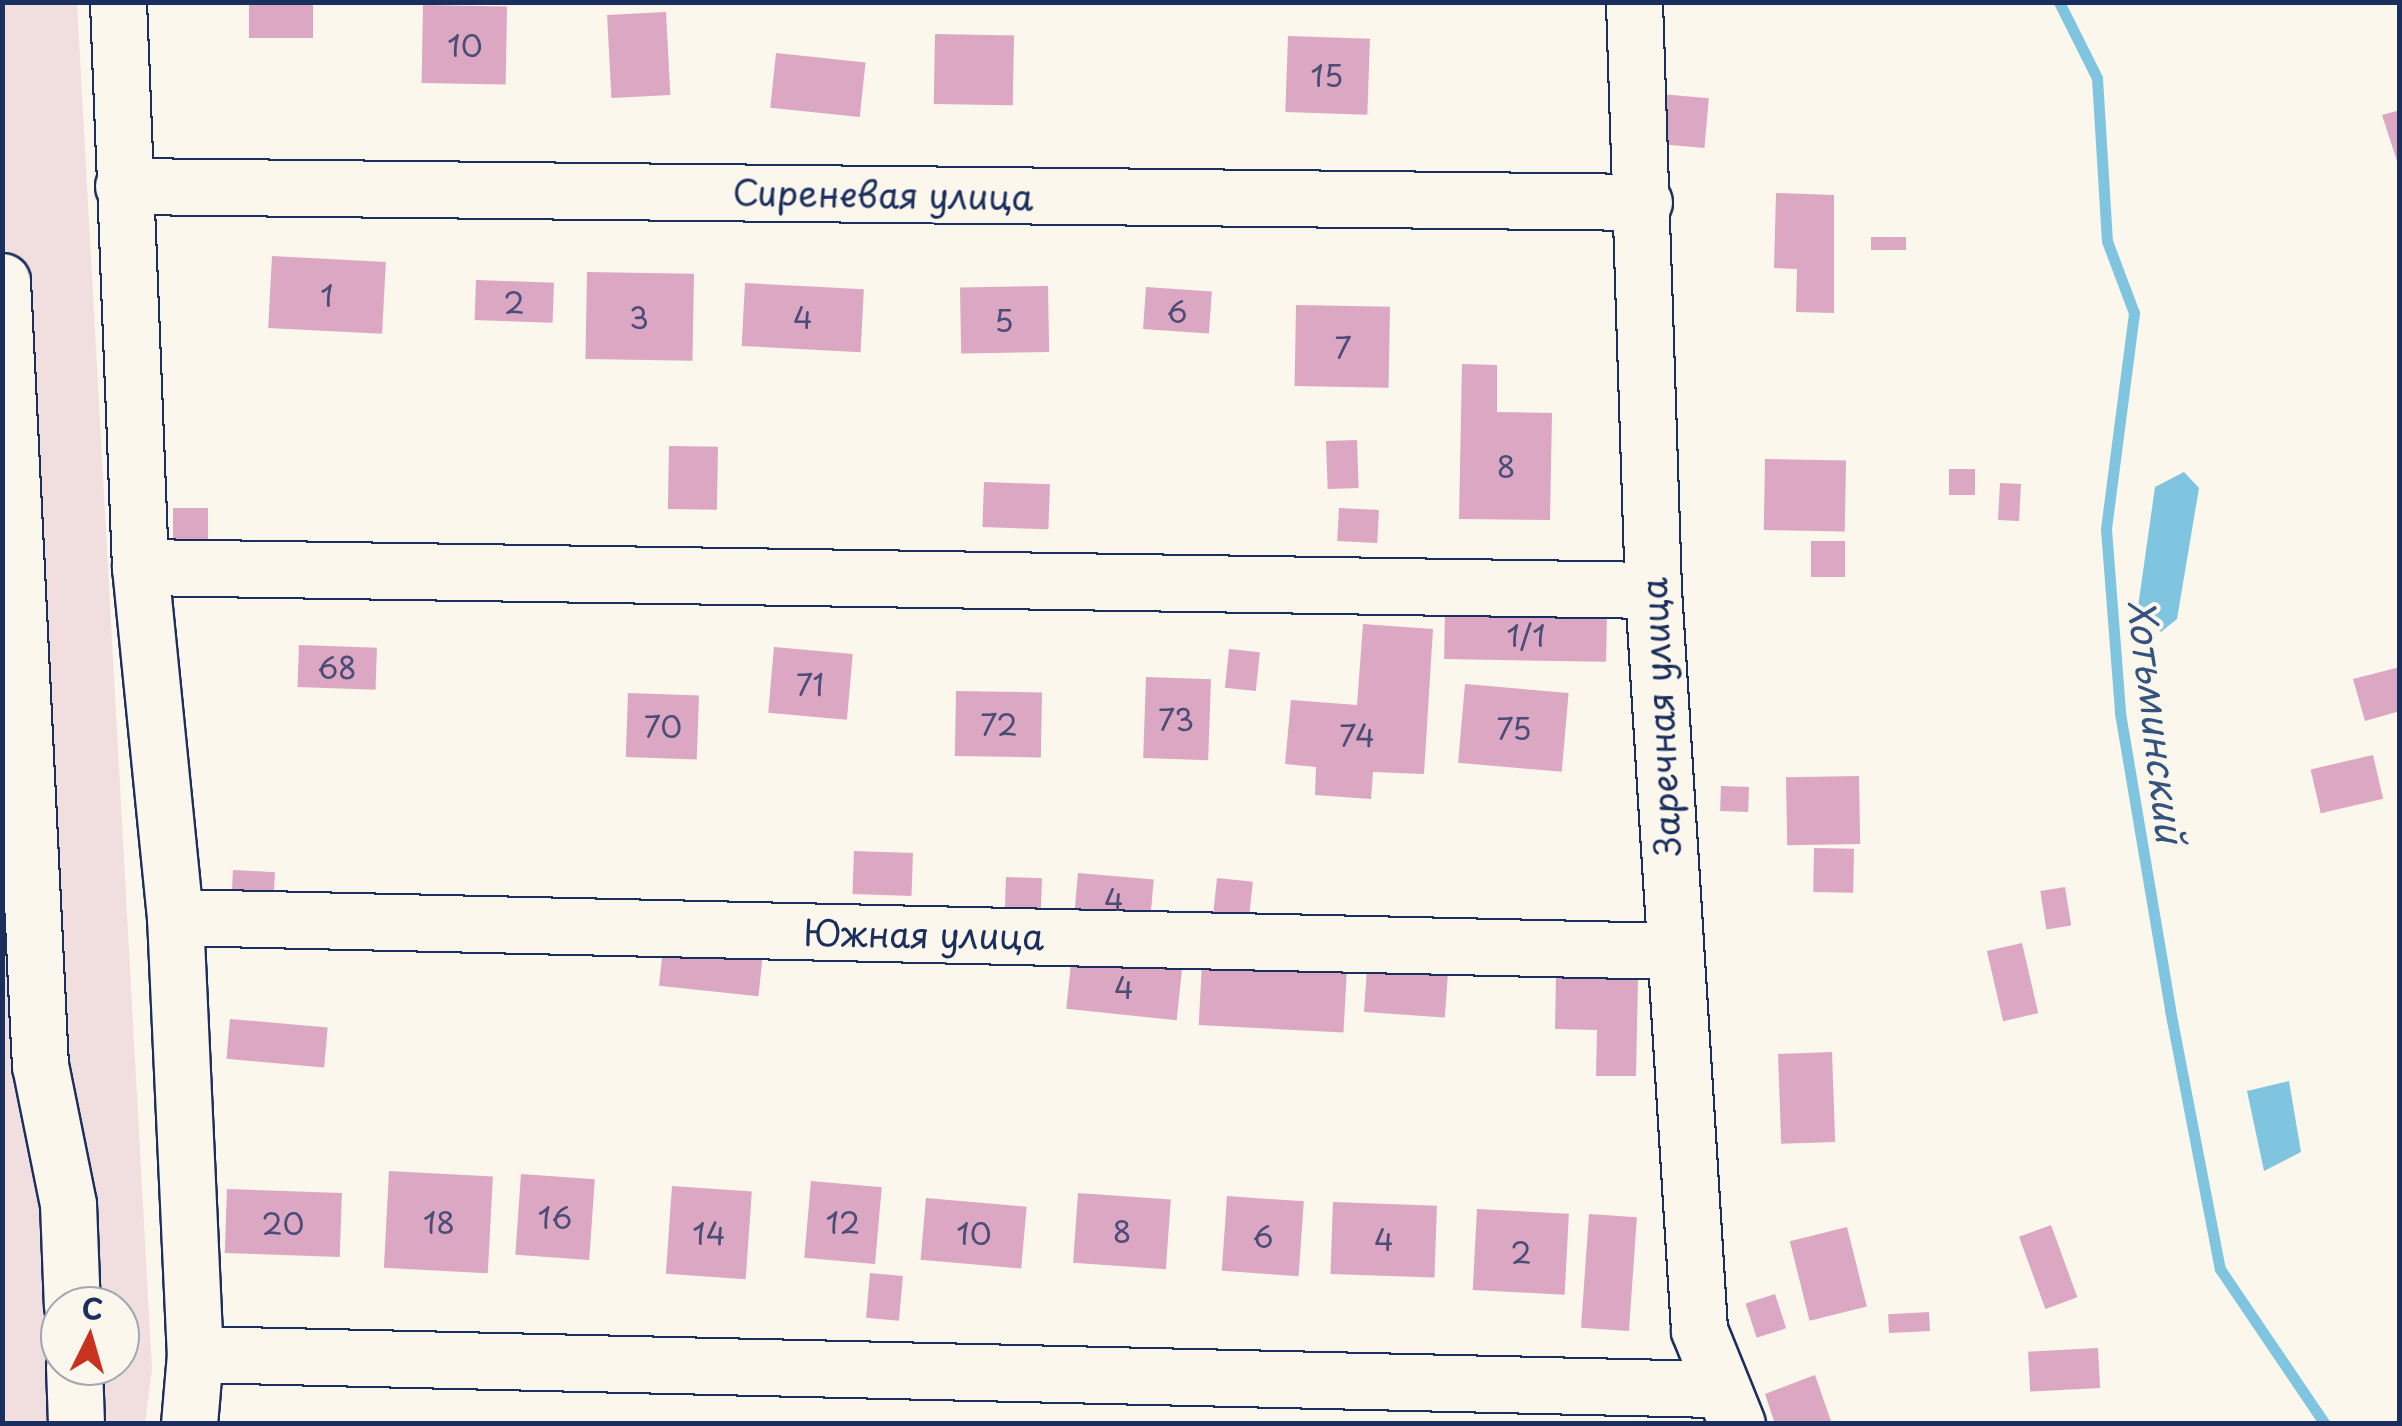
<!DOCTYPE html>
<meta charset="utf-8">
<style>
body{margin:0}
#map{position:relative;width:2402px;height:1426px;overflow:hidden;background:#fbf7ec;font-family:"Playpen Sans",sans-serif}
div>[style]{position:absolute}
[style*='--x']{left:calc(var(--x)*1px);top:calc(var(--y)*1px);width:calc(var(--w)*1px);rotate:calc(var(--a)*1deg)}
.built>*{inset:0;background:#f1dfe0}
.water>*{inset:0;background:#7fc5e0}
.stream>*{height:11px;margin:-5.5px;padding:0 5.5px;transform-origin:5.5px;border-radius:5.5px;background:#7fc5e0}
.building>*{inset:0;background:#dba7c3;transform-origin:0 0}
.roads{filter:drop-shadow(2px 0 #1b2f5e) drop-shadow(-2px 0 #1b2f5e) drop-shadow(0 2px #1b2f5e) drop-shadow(0 -2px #1b2f5e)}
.minor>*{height:55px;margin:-27.5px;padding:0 27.5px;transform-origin:27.5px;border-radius:27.5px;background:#fbf7ec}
span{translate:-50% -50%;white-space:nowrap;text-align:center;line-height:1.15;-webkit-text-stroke:8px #fbf7ec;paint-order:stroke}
.number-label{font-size:30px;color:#4b4d77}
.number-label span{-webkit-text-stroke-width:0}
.street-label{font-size:35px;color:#1b2f5e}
.water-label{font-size:38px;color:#34547e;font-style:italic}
.frame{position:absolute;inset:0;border:5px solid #1b2f5e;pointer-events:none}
.north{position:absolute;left:40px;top:1286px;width:100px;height:100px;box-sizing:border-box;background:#fbf7ec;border:2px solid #a1a7b3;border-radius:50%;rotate:5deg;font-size:28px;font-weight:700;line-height:40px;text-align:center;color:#1b2f5e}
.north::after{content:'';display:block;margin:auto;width:35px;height:45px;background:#c8321e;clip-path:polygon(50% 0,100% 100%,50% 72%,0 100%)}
</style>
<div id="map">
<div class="built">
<i style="clip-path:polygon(evenodd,3px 3px,77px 3px,152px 1369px,145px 1423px,3px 1424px,3px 3px,60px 1306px,120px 1306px,120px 1366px,60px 1366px,60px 1306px)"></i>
</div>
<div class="water">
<i style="clip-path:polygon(2184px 472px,2199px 488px,2177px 619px,2161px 632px,2138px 607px,2155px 487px)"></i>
<i style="clip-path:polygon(2289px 1081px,2301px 1152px,2264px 1171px,2247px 1091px)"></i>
</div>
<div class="stream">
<i style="--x:2059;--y:2;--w:85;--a:63.4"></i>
<i style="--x:2097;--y:78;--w:163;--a:86.5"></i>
<i style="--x:2107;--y:241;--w:77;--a:69.4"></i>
<i style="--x:2134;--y:313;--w:218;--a:97.4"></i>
<i style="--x:2106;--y:529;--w:185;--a:85.6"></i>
<i style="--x:2120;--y:713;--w:301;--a:80.4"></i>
<i style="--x:2170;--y:1010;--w:264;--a:79.1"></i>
<i style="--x:2220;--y:1269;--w:187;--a:55.9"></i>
</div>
<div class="building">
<i style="left:249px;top:2px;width:64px;height:36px"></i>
<i style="left:423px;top:5px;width:84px;height:78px;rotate:1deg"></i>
<i style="left:666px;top:12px;width:83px;height:59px;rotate:87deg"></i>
<i style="left:935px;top:34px;width:79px;height:70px;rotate:1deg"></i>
<i style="left:1288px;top:36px;width:82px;height:76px;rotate:2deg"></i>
<i style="left:776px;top:53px;width:90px;height:55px;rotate:6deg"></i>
<i style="left:1661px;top:94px;width:48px;height:50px;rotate:5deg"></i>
<i style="clip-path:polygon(2400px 110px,2400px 166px,2399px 167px,2382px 115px)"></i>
<i style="clip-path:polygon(1776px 193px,1834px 195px,1834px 313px,1796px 312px,1797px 269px,1774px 268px)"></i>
<i style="left:1871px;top:237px;width:35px;height:13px"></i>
<i style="left:272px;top:256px;width:114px;height:72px;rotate:3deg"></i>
<i style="left:587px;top:272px;width:107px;height:87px;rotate:1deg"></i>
<i style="left:476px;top:280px;width:78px;height:40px;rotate:2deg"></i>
<i style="left:745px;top:283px;width:119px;height:63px;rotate:3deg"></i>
<i style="left:1048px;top:286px;width:66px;height:88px;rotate:89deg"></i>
<i style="left:1146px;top:287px;width:66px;height:42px;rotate:4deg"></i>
<i style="left:1296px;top:305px;width:94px;height:81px;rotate:1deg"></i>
<i style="clip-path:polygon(1462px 364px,1497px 365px,1497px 412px,1552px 413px,1550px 520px,1459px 519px)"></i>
<i style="left:1357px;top:440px;width:48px;height:31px;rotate:88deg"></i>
<i style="left:669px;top:446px;width:49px;height:63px;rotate:1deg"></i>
<i style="left:1765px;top:459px;width:81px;height:71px;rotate:1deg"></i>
<i style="left:1975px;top:469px;width:26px;height:26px;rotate:90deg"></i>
<i style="left:984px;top:482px;width:66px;height:45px;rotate:2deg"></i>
<i style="left:2000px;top:483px;width:21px;height:37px;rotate:3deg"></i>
<i style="left:173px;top:508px;width:35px;height:31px"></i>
<i style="left:1339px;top:508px;width:40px;height:33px;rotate:3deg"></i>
<i style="left:1811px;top:541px;width:34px;height:36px"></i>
<i style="left:1445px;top:608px;width:162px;height:51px;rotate:1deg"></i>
<i style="clip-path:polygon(1363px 624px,1433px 629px,1424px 774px,1373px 772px,1371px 799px,1315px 795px,1316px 767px,1285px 764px,1291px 700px,1357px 705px)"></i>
<i style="left:299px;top:645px;width:78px;height:42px;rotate:2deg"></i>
<i style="left:774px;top:647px;width:79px;height:66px;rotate:5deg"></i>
<i style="left:1229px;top:649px;width:31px;height:39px;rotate:6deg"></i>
<i style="clip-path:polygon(2400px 667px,2400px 711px,2365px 721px,2353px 679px)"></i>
<i style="left:1146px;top:677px;width:65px;height:81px;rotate:2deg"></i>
<i style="left:1465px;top:684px;width:104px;height:79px;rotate:5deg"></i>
<i style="left:956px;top:691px;width:86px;height:65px;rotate:1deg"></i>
<i style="left:628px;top:693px;width:71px;height:64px;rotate:2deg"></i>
<i style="left:2373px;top:755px;width:45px;height:64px;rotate:77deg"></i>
<i style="left:1859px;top:776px;width:68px;height:73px;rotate:89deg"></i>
<i style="left:1721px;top:786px;width:28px;height:25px;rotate:2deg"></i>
<i style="left:1814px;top:848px;width:40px;height:44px;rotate:1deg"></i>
<i style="left:854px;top:851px;width:59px;height:43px;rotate:2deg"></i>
<i style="left:233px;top:870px;width:42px;height:27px;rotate:3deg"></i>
<i style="left:1078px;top:873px;width:76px;height:45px;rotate:5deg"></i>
<i style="left:1006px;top:877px;width:36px;height:36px;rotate:2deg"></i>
<i style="left:1217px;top:878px;width:36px;height:40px;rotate:6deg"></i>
<i style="left:2065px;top:887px;width:39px;height:25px;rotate:81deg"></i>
<i style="left:2022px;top:943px;width:72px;height:36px;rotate:77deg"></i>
<i style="left:663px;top:948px;width:100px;height:38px;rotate:6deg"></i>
<i style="left:1072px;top:954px;width:111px;height:55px;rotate:6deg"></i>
<i style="left:1202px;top:962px;width:145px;height:63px;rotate:3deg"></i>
<i style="left:1367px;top:969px;width:81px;height:43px;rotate:4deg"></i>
<i style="clip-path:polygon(1556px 977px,1638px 978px,1636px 1076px,1596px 1076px,1597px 1030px,1555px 1029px)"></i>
<i style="left:230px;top:1019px;width:98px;height:40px;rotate:5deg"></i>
<i style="left:1832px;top:1052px;width:90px;height:54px;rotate:88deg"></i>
<i style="left:389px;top:1171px;width:104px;height:97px;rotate:3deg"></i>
<i style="left:521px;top:1174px;width:74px;height:81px;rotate:4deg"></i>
<i style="left:811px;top:1181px;width:71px;height:77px;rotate:5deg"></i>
<i style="left:672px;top:1186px;width:80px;height:88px;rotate:4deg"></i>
<i style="left:227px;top:1189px;width:115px;height:64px;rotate:2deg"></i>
<i style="left:1078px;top:1193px;width:93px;height:70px;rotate:4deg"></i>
<i style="left:1227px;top:1196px;width:77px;height:75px;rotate:4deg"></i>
<i style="left:926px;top:1198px;width:101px;height:62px;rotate:5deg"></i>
<i style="left:1333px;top:1202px;width:104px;height:72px;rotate:2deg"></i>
<i style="left:1477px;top:1209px;width:92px;height:81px;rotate:3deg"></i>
<i style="left:1589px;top:1214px;width:48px;height:114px;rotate:4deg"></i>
<i style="left:2051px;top:1225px;width:77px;height:34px;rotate:70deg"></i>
<i style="left:1847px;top:1227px;width:82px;height:59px;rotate:76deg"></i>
<i style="left:870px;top:1273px;width:33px;height:45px;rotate:5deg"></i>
<i style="left:1775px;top:1294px;width:36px;height:31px;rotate:72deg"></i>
<i style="left:1929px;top:1312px;width:19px;height:41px;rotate:87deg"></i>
<i style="left:2098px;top:1348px;width:40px;height:70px;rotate:87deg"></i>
<i style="clip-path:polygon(1815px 1375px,1832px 1424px,1775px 1424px,1765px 1394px)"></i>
</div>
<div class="roads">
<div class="minor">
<i style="--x:118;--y:2;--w:565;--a:87.77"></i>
<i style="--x:140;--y:567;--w:352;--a:84.3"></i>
<i style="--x:175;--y:917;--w:437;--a:87.4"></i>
<i style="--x:1634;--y:2;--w:588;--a:88.15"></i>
<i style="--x:1653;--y:590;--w:741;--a:86.44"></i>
<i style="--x:1699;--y:1330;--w:101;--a:68"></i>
<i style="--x:123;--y:186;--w:1521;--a:0.6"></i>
<i style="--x:2;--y:281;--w:785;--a:87.23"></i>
<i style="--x:40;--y:1065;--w:142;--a:78.6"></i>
<i style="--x:68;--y:1204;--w:102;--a:87.8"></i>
<i style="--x:140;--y:567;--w:1513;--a:0.87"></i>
<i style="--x:175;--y:917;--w:1497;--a:1.3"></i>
<i style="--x:74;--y:1366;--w:58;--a:88"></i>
<i style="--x:189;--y:1424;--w:70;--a:-85.1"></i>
<i style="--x:195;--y:1354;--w:1523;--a:1.32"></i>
</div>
</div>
<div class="number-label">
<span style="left:465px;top:45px">10</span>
<span style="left:1327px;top:75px">15</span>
<span style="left:327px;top:295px">1</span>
<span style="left:514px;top:302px">2</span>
<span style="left:1177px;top:311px">6</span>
<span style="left:639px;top:317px">3</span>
<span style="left:803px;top:317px">4</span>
<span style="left:1004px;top:320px">5</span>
<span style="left:1343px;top:347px">7</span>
<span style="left:1506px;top:466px">8</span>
<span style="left:1526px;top:635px">1/1</span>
<span style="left:337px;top:667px">68</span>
<span style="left:810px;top:684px">71</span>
<span style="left:1176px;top:719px">73</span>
<span style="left:999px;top:724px">72</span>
<span style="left:663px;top:726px">70</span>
<span style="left:1514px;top:728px">75</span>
<span style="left:1357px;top:735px">74</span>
<span style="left:1114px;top:899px">4</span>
<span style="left:1124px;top:987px">4</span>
<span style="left:555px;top:1217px">16</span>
<span style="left:439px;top:1222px">18</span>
<span style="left:843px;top:1222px">12</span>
<span style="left:283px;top:1223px">20</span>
<span style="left:1122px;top:1231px">8</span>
<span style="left:709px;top:1233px">14</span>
<span style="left:974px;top:1233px">10</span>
<span style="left:1263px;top:1236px">6</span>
<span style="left:1384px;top:1239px">4</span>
<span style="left:1521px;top:1252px">2</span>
</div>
<div class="street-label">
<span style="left:883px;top:194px;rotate:1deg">Сиреневая улица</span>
<span style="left:1660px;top:717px;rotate:-93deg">Заречная улица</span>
<span style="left:924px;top:934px;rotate:1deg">Южная улица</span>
</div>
<div class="water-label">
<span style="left:2157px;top:721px;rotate:83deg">Хотьминский</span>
</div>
<div class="frame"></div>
<div class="north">С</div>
</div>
